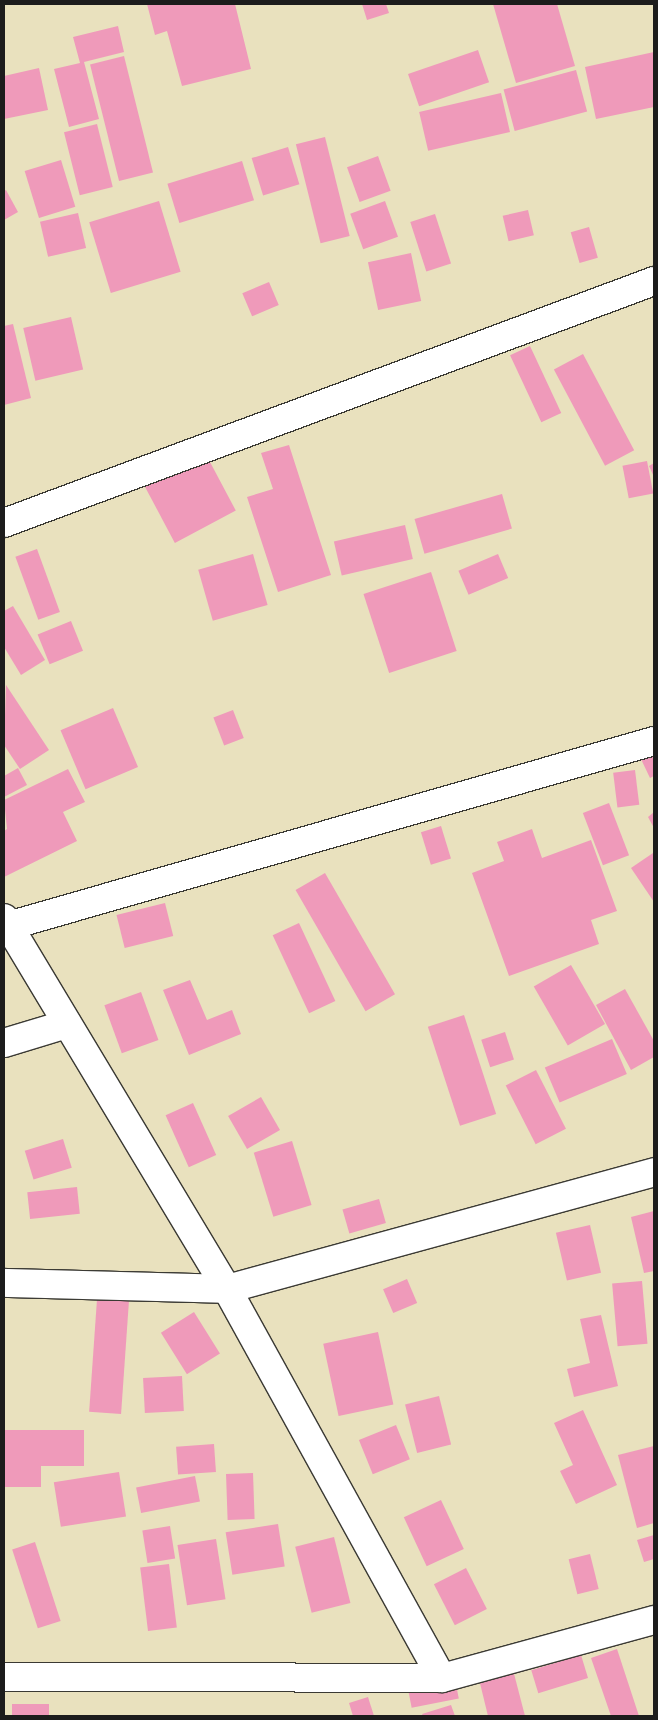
<!DOCTYPE html>
<style>
body{margin:0}
#map{position:relative;width:658px;height:1720px;overflow:hidden;background:#e9e1be;font-family:Sriracha,sans-serif}
div>[style]{position:absolute}
[style*='--x']{left:calc(var(--x)*1px);top:calc(var(--y)*1px);width:calc(var(--w)*1px);rotate:calc(var(--a)*1deg)}
.building>*{inset:0;background:#ef9aba;transform-origin:0 0}
.roads{filter:drop-shadow(1px 0 #3b3a34) drop-shadow(-1px 0 #3b3a34) drop-shadow(0 1px #3b3a34) drop-shadow(0 -1px #3b3a34)}
.minor>*{height:28px;margin:-14px;padding:0 14px;transform-origin:14px;border-radius:14px;background:#fff}
span{translate:-50% -50%;white-space:nowrap;text-align:center;line-height:1.15;-webkit-text-stroke:4.5px #fdfcf7;paint-order:stroke}
.frame{position:absolute;inset:0;border:5px solid #1c1c1c;pointer-events:none}
</style>
<div id="map">
<div class="building">
<i style="clip-path:polygon(147px 4px,235px 4px,251px 69px,182px 86px,167px 31px,155px 35px)"></i>
<i style="clip-path:polygon(362px 4px,386px 4px,389px 13px,367px 20px)"></i>
<i style="clip-path:polygon(493px 4px,557px 4px,575px 66px,516px 83px)"></i>
<i style="clip-path:polygon(118px 26px,124px 52px,84px 62px,99px 119px,69px 127px,54px 69px,80px 63px,73px 37px)"></i>
<i style="left:478px;top:50px;width:34px;height:74px;rotate:71deg"></i>
<i style="clip-path:polygon(654px 52px,654px 107px,596px 119px,585px 67px)"></i>
<i style="left:124px;top:56px;width:120px;height:35px;rotate:76deg"></i>
<i style="clip-path:polygon(39px 68px,48px 110px,4px 119px,4px 76px)"></i>
<i style="left:576px;top:70px;width:43px;height:75px;rotate:75deg"></i>
<i style="left:501px;top:93px;width:40px;height:84px;rotate:77deg"></i>
<i style="left:97px;top:124px;width:65px;height:34px;rotate:76deg"></i>
<i style="left:325px;top:137px;width:102px;height:30px;rotate:76deg"></i>
<i style="left:288px;top:147px;width:39px;height:38px;rotate:73deg"></i>
<i style="left:378px;top:156px;width:37px;height:33px;rotate:70deg"></i>
<i style="left:61px;top:160px;width:49px;height:38px;rotate:73deg"></i>
<i style="left:242px;top:161px;width:41px;height:78px;rotate:73deg"></i>
<i style="clip-path:polygon(6px 190px,18px 212px,4px 220px,4px 191px)"></i>
<i style="left:159px;top:201px;width:74px;height:73px;rotate:73deg"></i>
<i style="left:385px;top:201px;width:38px;height:37px;rotate:70deg"></i>
<i style="left:528px;top:210px;width:26px;height:26px;rotate:77deg"></i>
<i style="left:78px;top:213px;width:36px;height:39px;rotate:77deg"></i>
<i style="left:435px;top:214px;width:52px;height:26px;rotate:72deg"></i>
<i style="left:589px;top:227px;width:32px;height:19px;rotate:74deg"></i>
<i style="left:411px;top:253px;width:49px;height:44px;rotate:78deg"></i>
<i style="left:269px;top:282px;width:25px;height:29px;rotate:67deg"></i>
<i style="left:71px;top:317px;width:54px;height:49px;rotate:77deg"></i>
<i style="clip-path:polygon(13px 324px,31px 398px,4px 405px,4px 326px)"></i>
<i style="left:530px;top:346px;width:74px;height:22px;rotate:65deg"></i>
<i style="left:583px;top:354px;width:109px;height:33px;rotate:62deg"></i>
<i style="clip-path:polygon(289px 445px,331px 575px,278px 592px,247px 497px,273px 489px,261px 453px)"></i>
<i style="left:202px;top:447px;width:72px;height:69px;rotate:62deg"></i>
<i style="left:647px;top:461px;width:33px;height:25px;rotate:79deg"></i>
<i style="clip-path:polygon(654px 463px,654px 477px,649px 466px)"></i>
<i style="left:502px;top:494px;width:36px;height:91px;rotate:74deg"></i>
<i style="left:405px;top:525px;width:35px;height:73px;rotate:77deg"></i>
<i style="left:37px;top:549px;width:67px;height:23px;rotate:70deg"></i>
<i style="left:253px;top:554px;width:53px;height:57px;rotate:74deg"></i>
<i style="left:498px;top:554px;width:26px;height:43px;rotate:67deg"></i>
<i style="left:431px;top:572px;width:83px;height:71px;rotate:72deg"></i>
<i style="clip-path:polygon(13px 606px,45px 660px,21px 675px,4px 647px,4px 611px)"></i>
<i style="left:71px;top:621px;width:32px;height:36px;rotate:68deg"></i>
<i style="clip-path:polygon(6px 685px,49px 750px,20px 769px,4px 745px)"></i>
<i style="left:113px;top:708px;width:64px;height:57px;rotate:67deg"></i>
<i style="left:233px;top:710px;width:30px;height:21px;rotate:69deg"></i>
<i style="clip-path:polygon(654px 750px,654px 776px,650px 778px,640px 757px)"></i>
<i style="clip-path:polygon(18px 768px,27px 785px,4px 797px,4px 776px)"></i>
<i style="clip-path:polygon(68px 769px,85px 802px,63px 812px,77px 841px,4px 877px,4px 831px,7px 829px,4px 800px)"></i>
<i style="left:635px;top:770px;width:35px;height:22px;rotate:83deg"></i>
<i style="left:609px;top:803px;width:56px;height:28px;rotate:69deg"></i>
<i style="clip-path:polygon(654px 812px,654px 828px,648px 817px)"></i>
<i style="left:441px;top:826px;width:34px;height:21px;rotate:73deg"></i>
<i style="clip-path:polygon(532px 829px,542px 858px,591px 840px,617px 911px,591px 920px,599px 944px,509px 976px,472px 873px,504px 861px,497px 842px)"></i>
<i style="clip-path:polygon(653px 853px,654px 856px,654px 902px,631px 868px)"></i>
<i style="left:325px;top:873px;width:140px;height:34px;rotate:60deg"></i>
<i style="left:165px;top:903px;width:34px;height:50px;rotate:76deg"></i>
<i style="left:299px;top:923px;width:86px;height:29px;rotate:65deg"></i>
<i style="left:571px;top:965px;width:68px;height:43px;rotate:60deg"></i>
<i style="clip-path:polygon(190px 980px,207px 1020px,232px 1010px,241px 1034px,189px 1055px,163px 990px)"></i>
<i style="clip-path:polygon(625px 989px,654px 1041px,654px 1057px,631px 1070px,596px 1005px)"></i>
<i style="left:141px;top:992px;width:51px;height:39px;rotate:70deg"></i>
<i style="left:464px;top:1015px;width:104px;height:38px;rotate:72deg"></i>
<i style="left:505px;top:1032px;width:29px;height:25px;rotate:72deg"></i>
<i style="left:612px;top:1039px;width:38px;height:73px;rotate:67deg"></i>
<i style="left:536px;top:1070px;width:66px;height:34px;rotate:63deg"></i>
<i style="left:261px;top:1097px;width:38px;height:38px;rotate:60deg"></i>
<i style="left:193px;top:1103px;width:57px;height:30px;rotate:66deg"></i>
<i style="left:63px;top:1139px;width:30px;height:40px;rotate:73deg"></i>
<i style="left:292px;top:1141px;width:67px;height:40px;rotate:73deg"></i>
<i style="left:77px;top:1187px;width:27px;height:50px;rotate:84deg"></i>
<i style="left:379px;top:1199px;width:25px;height:38px;rotate:74deg"></i>
<i style="clip-path:polygon(654px 1211px,654px 1271px,644px 1273px,631px 1217px)"></i>
<i style="left:590px;top:1225px;width:49px;height:35px;rotate:77deg"></i>
<i style="left:407px;top:1279px;width:26px;height:26px;rotate:67deg"></i>
<i style="left:642px;top:1281px;width:63px;height:30px;rotate:85deg"></i>
<i style="left:98px;top:1285px;width:32px;height:127px;rotate:4deg"></i>
<i style="left:194px;top:1312px;width:49px;height:39px;rotate:58deg"></i>
<i style="clip-path:polygon(601px 1315px,618px 1386px,574px 1397px,567px 1369px,590px 1363px,580px 1319px)"></i>
<i style="left:378px;top:1332px;width:74px;height:56px;rotate:78deg"></i>
<i style="left:182px;top:1376px;width:35px;height:39px;rotate:87deg"></i>
<i style="left:439px;top:1396px;width:50px;height:35px;rotate:76deg"></i>
<i style="clip-path:polygon(583px 1410px,617px 1485px,576px 1504px,560px 1471px,573px 1465px,554px 1423px)"></i>
<i style="left:396px;top:1425px;width:37px;height:40px;rotate:68deg"></i>
<i style="clip-path:polygon(4px 1430px,84px 1430px,84px 1466px,41px 1466px,41px 1487px,4px 1487px)"></i>
<i style="left:214px;top:1444px;width:28px;height:38px;rotate:86deg"></i>
<i style="clip-path:polygon(654px 1446px,654px 1523px,637px 1528px,618px 1455px)"></i>
<i style="left:119px;top:1472px;width:45px;height:66px;rotate:81deg"></i>
<i style="left:253px;top:1473px;width:46px;height:27px;rotate:88deg"></i>
<i style="left:195px;top:1476px;width:26px;height:60px;rotate:79deg"></i>
<i style="left:441px;top:1500px;width:54px;height:41px;rotate:65deg"></i>
<i style="left:278px;top:1524px;width:43px;height:53px;rotate:81deg"></i>
<i style="left:170px;top:1526px;width:33px;height:28px;rotate:81deg"></i>
<i style="clip-path:polygon(654px 1535px,654px 1559px,644px 1562px,637px 1540px)"></i>
<i style="left:334px;top:1537px;width:68px;height:40px;rotate:76deg"></i>
<i style="left:216px;top:1539px;width:61px;height:39px;rotate:81deg"></i>
<i style="left:35px;top:1542px;width:83px;height:24px;rotate:72deg"></i>
<i style="left:590px;top:1554px;width:36px;height:22px;rotate:76deg"></i>
<i style="left:169px;top:1564px;width:64px;height:29px;rotate:83deg"></i>
<i style="left:466px;top:1568px;width:46px;height:36px;rotate:63deg"></i>
<i style="clip-path:polygon(617px 1649px,639px 1716px,611px 1716px,591px 1658px)"></i>
<i style="left:581px;top:1655px;width:24px;height:52px;rotate:73deg"></i>
<i style="clip-path:polygon(512px 1666px,525px 1716px,488px 1716px,478px 1675px)"></i>
<i style="left:454px;top:1674px;width:25px;height:48px;rotate:79deg"></i>
<i style="clip-path:polygon(368px 1697px,374px 1716px,353px 1716px,349px 1703px)"></i>
<i style="left:12px;top:1704px;width:37px;height:12px"></i>
<i style="clip-path:polygon(451px 1705px,455px 1716px,423px 1716px,422px 1714px)"></i>
</div>
<div class="roads">
<div class="minor">
<i style="--x:4;--y:523;--w:694;--a:-20.42"></i>
<i style="--x:4;--y:918;--w:433;--a:59"></i>
<i style="--x:227;--y:1289;--w:444;--a:61.1"></i>
<i style="--x:8;--y:926;--w:672;--a:-15.98"></i>
<i style="--x:4;--y:1043;--w:66;--a:-16.8"></i>
<i style="--x:4;--y:1283;--w:223;--a:1.5"></i>
<i style="--x:227;--y:1289;--w:443;--a:-15.3"></i>
<i style="--x:4;--y:1677;--w:438;--a:0.1"></i>
<i style="--x:442;--y:1678;--w:220;--a:-15.3"></i>
</div>
</div>
<div class="frame"></div>
</div>
